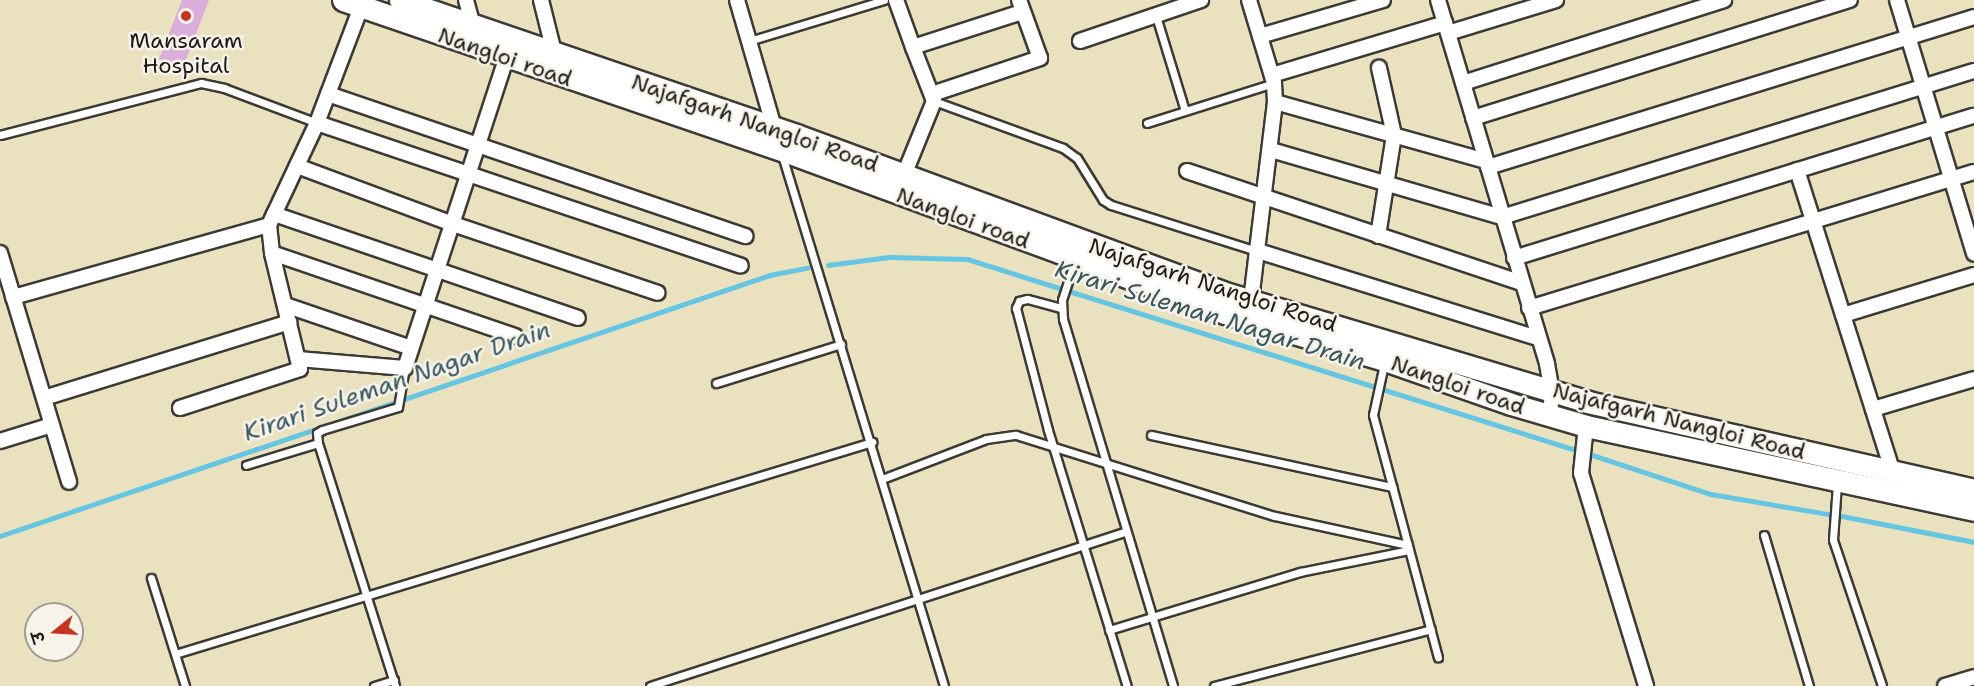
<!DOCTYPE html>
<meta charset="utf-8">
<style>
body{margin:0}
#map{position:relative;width:1974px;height:686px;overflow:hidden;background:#eae1bf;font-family:"Shantell Sans","Playpen Sans Deva",sans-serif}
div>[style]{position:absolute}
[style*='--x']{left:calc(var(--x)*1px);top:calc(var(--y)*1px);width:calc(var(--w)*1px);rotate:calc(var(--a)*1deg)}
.stream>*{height:4.5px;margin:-2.25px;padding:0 2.25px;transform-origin:2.25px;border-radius:2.25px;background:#65c6e3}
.building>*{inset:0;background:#daaddc}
.roads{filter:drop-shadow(2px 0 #3b3a34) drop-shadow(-2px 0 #3b3a34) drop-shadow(0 2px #3b3a34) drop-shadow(0 -2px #3b3a34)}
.service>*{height:7px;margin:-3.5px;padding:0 3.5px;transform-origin:3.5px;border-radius:3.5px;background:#fff}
.minor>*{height:14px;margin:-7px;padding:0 7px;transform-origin:7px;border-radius:7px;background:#fff}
.primary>*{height:21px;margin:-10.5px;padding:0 10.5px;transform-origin:10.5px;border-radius:10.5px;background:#fff}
.dots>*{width:16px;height:16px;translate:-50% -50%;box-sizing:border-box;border:3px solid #f7f3e8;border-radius:50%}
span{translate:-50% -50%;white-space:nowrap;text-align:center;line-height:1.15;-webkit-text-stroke:5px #f7f3e8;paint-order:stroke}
.poi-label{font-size:22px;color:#1c1c1c}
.street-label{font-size:22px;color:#1c1c1c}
.water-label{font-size:24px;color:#365862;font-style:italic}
.north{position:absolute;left:24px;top:602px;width:60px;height:60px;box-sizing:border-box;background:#f7f3e8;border:2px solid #9f9d96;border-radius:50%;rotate:252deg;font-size:16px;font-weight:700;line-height:24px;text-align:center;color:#1c1c1c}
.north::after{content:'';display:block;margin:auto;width:21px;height:27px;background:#c8321e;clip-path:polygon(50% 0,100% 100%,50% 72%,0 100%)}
</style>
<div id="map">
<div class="stream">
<i style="--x:828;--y:265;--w:63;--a:-7.4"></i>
<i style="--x:890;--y:257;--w:77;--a:1.5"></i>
<i style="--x:967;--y:259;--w:638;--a:17.41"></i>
<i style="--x:1589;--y:454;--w:128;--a:18.2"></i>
<i style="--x:1711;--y:494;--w:119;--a:9.7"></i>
<i style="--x:1842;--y:516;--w:135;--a:11.1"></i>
<i style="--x:0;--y:536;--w:813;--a:-18.72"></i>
<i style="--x:770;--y:275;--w:38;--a:-11"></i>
</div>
<div class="building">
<i style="clip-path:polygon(182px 0,209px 0,183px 68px,159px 59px)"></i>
</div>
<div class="roads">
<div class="service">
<i style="--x:1156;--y:16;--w:99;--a:73"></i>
<i style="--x:749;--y:41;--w:141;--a:-16.9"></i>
<i style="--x:934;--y:101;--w:137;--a:20"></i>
<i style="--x:1063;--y:148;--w:17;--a:36"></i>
<i style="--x:1077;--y:158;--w:49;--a:58.2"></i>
<i style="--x:1103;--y:200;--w:9;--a:32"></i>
<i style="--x:1111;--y:205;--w:153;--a:17.5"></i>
<i style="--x:1147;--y:123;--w:133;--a:-17.5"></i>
<i style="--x:0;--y:135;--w:208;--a:-14.5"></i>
<i style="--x:201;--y:83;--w:24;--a:12"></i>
<i style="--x:224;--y:88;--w:99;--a:20.6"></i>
<i style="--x:782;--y:155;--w:555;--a:73.03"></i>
<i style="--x:1075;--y:260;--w:42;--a:108"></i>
<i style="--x:1062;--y:300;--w:19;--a:87"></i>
<i style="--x:1063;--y:319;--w:383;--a:73.3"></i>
<i style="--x:1061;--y:308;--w:35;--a:-165"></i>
<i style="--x:1027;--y:299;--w:8;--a:166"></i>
<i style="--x:1019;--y:301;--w:8;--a:113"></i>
<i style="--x:1016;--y:308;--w:126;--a:75.3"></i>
<i style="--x:1048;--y:430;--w:268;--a:72.9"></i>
<i style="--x:1384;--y:364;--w:52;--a:102.2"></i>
<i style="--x:1373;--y:415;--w:251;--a:75"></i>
<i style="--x:716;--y:383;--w:131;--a:-17.3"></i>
<i style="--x:1151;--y:435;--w:247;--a:12.2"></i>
<i style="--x:318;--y:443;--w:10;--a:-96"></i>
<i style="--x:317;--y:433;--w:6;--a:-31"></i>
<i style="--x:322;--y:430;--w:79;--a:-16.8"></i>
<i style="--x:398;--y:407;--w:40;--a:-80"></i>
<i style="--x:246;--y:465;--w:75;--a:-17"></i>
<i style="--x:318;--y:443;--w:255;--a:72.4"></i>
<i style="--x:882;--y:479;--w:111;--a:-21"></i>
<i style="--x:986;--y:439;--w:30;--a:-8"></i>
<i style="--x:1016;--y:435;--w:271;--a:17.4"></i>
<i style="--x:1275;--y:516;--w:136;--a:12.3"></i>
<i style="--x:1837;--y:484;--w:56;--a:94.1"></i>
<i style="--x:1833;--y:540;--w:154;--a:71.4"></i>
<i style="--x:1764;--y:535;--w:158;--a:73.4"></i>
<i style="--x:151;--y:578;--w:113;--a:72.5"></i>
<i style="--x:1109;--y:630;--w:200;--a:-16.9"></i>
<i style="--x:1300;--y:572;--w:111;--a:-11.4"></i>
<i style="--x:175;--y:654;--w:729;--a:-16.92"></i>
<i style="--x:374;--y:686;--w:21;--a:-17"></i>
<i style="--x:650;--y:686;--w:499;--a:-18"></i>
<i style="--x:1214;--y:686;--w:224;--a:-14.7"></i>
</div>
<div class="minor">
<i style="--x:466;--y:0;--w:27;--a:75"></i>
<i style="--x:541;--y:0;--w:58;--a:76"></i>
<i style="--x:737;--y:0;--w:132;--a:73.8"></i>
<i style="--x:896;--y:0;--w:50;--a:70.1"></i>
<i style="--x:1249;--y:0;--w:87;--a:73.2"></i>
<i style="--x:1274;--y:83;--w:19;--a:87"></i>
<i style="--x:1275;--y:102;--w:199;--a:96.9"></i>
<i style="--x:1438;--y:0;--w:380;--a:73.3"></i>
<i style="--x:1547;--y:364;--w:28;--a:80"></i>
<i style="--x:1552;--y:392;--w:23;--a:95"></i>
<i style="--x:1897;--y:0;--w:265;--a:73.1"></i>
<i style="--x:1448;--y:33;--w:113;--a:-17"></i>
<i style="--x:1260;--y:36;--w:128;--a:-16.3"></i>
<i style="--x:1080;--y:41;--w:128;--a:-18.7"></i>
<i style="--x:1272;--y:75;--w:181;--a:-16.7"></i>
<i style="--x:1463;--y:83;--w:274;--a:-17.6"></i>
<i style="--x:328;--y:94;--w:441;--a:18.8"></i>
<i style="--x:932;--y:94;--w:114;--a:-18.4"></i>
<i style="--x:1040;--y:58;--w:62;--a:-109.9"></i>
<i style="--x:1275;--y:102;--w:219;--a:15.6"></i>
<i style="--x:1473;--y:118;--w:395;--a:-17.4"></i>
<i style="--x:317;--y:123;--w:447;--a:18.6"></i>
<i style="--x:1271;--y:150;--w:241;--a:16.2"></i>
<i style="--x:1502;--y:217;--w:494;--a:-17.2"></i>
<i style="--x:297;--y:166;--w:163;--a:20.4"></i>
<i style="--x:450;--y:223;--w:219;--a:18.6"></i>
<i style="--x:1488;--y:167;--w:509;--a:-17.15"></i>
<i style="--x:1797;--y:170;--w:317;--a:72.4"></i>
<i style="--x:1187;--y:171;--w:353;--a:18.5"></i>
<i style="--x:904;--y:175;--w:80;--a:-67.9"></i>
<i style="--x:934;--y:101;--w:58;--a:-111.3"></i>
<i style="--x:913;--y:47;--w:114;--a:-17.8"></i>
<i style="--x:274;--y:214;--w:321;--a:18.9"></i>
<i style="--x:1378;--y:236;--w:102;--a:-81"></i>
<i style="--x:1394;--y:135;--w:69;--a:-102.6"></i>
<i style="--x:1258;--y:251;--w:293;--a:17.3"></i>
<i style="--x:0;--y:253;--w:239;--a:73.2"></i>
<i style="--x:272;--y:253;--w:257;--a:18.9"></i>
<i style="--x:1514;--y:258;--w:481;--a:-17.2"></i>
<i style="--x:13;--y:297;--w:266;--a:-15.7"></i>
<i style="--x:285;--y:305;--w:133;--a:18.8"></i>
<i style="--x:1529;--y:308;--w:465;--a:-17"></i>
<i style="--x:1843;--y:315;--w:137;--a:-17"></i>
<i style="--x:298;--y:359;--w:107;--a:4.8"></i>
<i style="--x:405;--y:368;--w:335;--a:-71.9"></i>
<i style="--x:44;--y:398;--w:257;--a:-17.2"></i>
<i style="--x:180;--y:408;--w:126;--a:-18"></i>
<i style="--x:300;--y:369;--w:119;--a:-103.6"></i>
<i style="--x:272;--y:253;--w:28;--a:-96"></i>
<i style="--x:269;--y:225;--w:113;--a:-64.8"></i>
<i style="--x:317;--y:123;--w:124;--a:-69.2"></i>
<i style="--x:1873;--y:409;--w:105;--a:-16.5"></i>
<i style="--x:1586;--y:426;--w:47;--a:96.1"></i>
<i style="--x:1581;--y:473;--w:223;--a:73"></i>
<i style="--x:0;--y:441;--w:54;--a:-17.1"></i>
<i style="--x:1945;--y:686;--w:30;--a:-17"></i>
</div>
<div class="primary">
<i style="--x:343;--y:0;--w:472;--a:18.9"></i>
<i style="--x:790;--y:153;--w:464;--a:20.2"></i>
<i style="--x:1226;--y:313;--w:166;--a:16.5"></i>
<i style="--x:1385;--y:360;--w:133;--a:19.2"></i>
<i style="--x:1511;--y:404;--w:78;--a:16.3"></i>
<i style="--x:1586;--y:426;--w:397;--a:12.2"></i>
<i style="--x:400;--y:0;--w:418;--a:18.8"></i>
<i style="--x:796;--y:135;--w:464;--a:20.2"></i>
<i style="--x:1232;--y:295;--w:372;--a:16.7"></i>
<i style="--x:1588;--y:402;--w:396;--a:12.8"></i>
</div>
</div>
<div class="dots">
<i style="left:186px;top:16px;background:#c8321e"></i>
</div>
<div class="poi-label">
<span style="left:186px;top:53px">Mansaram<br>Hospital</span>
</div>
<div class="street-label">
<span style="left:505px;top:57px;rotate:19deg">Nangloi road</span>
<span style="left:755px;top:123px;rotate:19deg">Najafgarh Nangloi Road</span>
<span style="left:963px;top:218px;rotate:20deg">Nangloi road</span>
<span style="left:1213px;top:285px;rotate:18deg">Najafgarh Nangloi Road</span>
<span style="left:1458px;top:385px;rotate:19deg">Nangloi road</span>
<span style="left:1679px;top:421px;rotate:14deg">Najafgarh Nangloi Road</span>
</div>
<div class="water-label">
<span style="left:1210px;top:316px;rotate:17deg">Kirari Suleman Nagar Drain</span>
<span style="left:397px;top:382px;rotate:-19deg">Kirari Suleman Nagar Drain</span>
</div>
<div class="north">उ</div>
</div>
